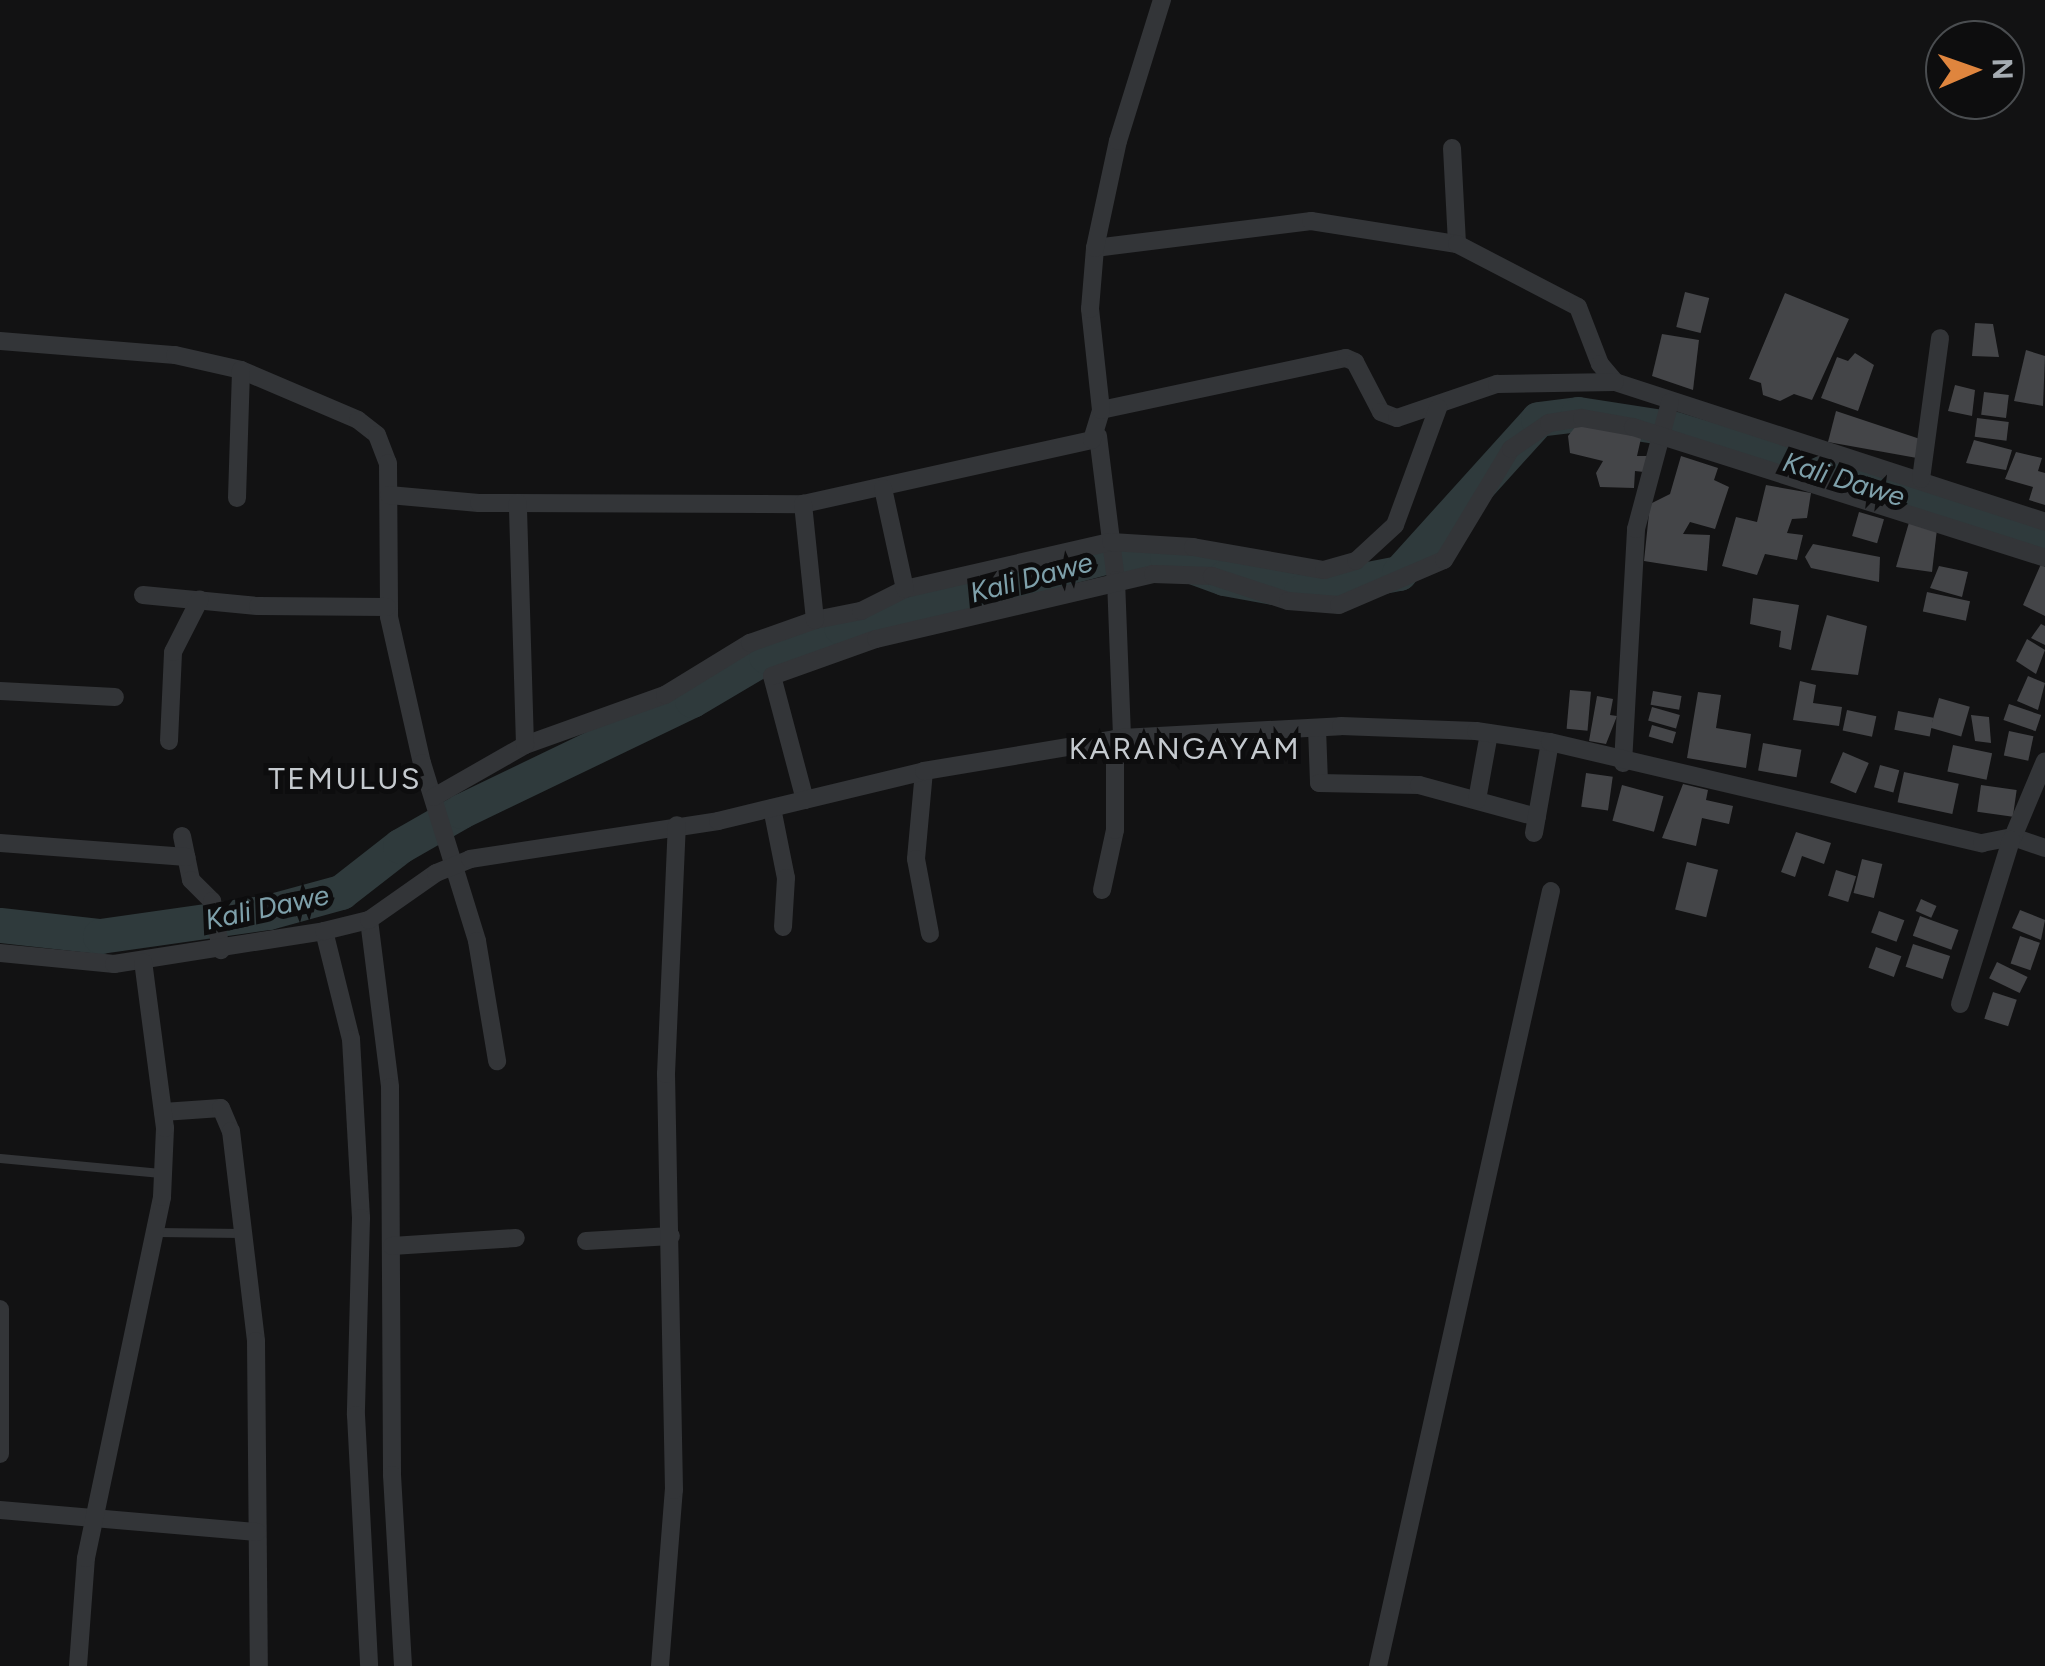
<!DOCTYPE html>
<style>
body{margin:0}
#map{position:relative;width:2045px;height:1666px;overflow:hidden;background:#121213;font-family:Figtree,sans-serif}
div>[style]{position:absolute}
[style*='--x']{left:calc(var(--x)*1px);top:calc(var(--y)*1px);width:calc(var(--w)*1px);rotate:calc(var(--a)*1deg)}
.river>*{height:35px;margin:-17.5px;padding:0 17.5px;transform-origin:17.5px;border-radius:17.5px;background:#2f3a3c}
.building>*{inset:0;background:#444548;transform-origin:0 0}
.service>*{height:9px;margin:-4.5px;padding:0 4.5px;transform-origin:4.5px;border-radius:4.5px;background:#333538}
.minor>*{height:18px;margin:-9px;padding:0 9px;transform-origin:9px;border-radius:9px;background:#333538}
span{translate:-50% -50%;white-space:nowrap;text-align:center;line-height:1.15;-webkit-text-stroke:10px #0d0d0e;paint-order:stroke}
.water-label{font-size:28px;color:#7ea0aa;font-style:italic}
.quarter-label{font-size:30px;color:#c5cacf;letter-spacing:2.5px}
.north{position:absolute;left:1925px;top:20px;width:100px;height:100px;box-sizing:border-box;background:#0d0d0e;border:2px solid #4a4d50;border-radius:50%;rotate:88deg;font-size:28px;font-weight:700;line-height:40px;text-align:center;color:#a5acb2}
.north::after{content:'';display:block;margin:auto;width:35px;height:45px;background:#df853e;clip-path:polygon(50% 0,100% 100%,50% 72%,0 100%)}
</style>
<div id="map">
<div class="river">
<i style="--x:0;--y:925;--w:101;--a:6.3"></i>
<i style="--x:100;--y:936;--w:170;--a:-8.1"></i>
<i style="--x:268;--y:912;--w:76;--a:-15.3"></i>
<i style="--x:341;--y:892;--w:75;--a:-37.9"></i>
<i style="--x:400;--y:846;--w:70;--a:-29.8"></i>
<i style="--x:461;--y:811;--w:256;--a:-25.7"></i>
<i style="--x:692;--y:700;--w:86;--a:-30.7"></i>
<i style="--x:766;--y:656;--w:80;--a:-21.1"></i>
<i style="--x:841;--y:627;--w:276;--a:-14.9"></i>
<i style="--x:1108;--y:556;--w:59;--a:1"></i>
<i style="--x:1167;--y:557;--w:61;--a:20.2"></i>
<i style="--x:1224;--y:578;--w:78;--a:10.3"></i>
<i style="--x:1301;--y:592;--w:100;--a:-11"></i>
<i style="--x:1399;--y:573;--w:207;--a:-47.9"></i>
<i style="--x:1538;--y:419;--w:40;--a:-7.1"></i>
<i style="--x:1578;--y:414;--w:98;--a:8.8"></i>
<i style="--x:1675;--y:429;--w:386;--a:16.6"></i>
</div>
<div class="building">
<i style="left:1685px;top:292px;width:25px;height:36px;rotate:14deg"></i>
<i style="clip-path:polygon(1785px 293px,1849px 319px,1812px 400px,1794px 394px,1780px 401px,1763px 395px,1761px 383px,1749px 379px)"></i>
<i style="clip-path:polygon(1975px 323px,1993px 324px,1999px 357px,1972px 356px)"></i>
<i style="clip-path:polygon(1662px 334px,1699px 340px,1693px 390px,1652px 376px)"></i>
<i style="clip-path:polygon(2026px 350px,2045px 356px,2043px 406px,2014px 401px)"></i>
<i style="clip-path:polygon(1855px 353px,1874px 365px,1858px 411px,1821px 398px,1837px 357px,1848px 361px)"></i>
<i style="clip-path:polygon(1955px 385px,1975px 390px,1972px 416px,1948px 411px)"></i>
<i style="left:1984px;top:392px;width:25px;height:23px;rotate:7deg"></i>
<i style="clip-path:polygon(1836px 411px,1920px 439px,1917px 458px,1828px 442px)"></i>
<i style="left:1977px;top:418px;width:32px;height:19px;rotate:7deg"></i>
<i style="clip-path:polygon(1580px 421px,1642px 434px,1637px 456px,1650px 456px,1644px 472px,1635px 471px,1634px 488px,1600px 487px,1596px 473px,1603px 461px,1570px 453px,1568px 436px)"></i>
<i style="clip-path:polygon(1974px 440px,2012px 450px,2006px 470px,1966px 463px)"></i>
<i style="clip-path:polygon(2016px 452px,2042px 458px,2038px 471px,2045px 473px,2045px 505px,2029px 500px,2033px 487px,2005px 479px)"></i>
<i style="clip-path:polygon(1681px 456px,1718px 468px,1714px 480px,1729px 487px,1715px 529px,1690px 522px,1683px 534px,1710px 535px,1707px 571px,1644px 561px,1650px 504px,1670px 494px)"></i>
<i style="clip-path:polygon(1766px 485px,1811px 493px,1807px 518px,1792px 519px,1787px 533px,1803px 535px,1797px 560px,1765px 554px,1757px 575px,1722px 566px,1736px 517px,1757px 522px)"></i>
<i style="left:1859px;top:512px;width:26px;height:25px;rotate:16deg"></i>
<i style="clip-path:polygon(1910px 519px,1937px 529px,1932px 572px,1896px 567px)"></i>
<i style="clip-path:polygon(1813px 544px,1880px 557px,1879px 582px,1811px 568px,1805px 557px)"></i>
<i style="clip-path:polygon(2041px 564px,2045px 567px,2045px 616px,2023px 605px)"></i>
<i style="clip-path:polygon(1939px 566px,1968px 572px,1962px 597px,1930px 588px)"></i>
<i style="left:1927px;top:592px;width:44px;height:20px;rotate:12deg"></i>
<i style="clip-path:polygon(1753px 598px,1799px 605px,1791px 650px,1779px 647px,1781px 631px,1750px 624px)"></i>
<i style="clip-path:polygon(1827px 615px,1867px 626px,1858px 675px,1811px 670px)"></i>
<i style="clip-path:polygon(2041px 624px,2045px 626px,2045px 645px,2031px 638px)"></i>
<i style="clip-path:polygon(2027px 639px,2045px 650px,2036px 674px,2016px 661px)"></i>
<i style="clip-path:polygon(2028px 676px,2045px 683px,2038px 710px,2017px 701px)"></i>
<i style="clip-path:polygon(1800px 681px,1816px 685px,1813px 703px,1842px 707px,1839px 726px,1793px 720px)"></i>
<i style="left:1570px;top:690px;width:21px;height:39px;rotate:5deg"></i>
<i style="left:1653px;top:691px;width:29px;height:14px;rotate:10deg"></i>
<i style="clip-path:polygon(1698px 692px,1721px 695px,1716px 728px,1751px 734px,1746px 768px,1687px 758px)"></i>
<i style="clip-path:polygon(1597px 696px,1613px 699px,1610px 715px,1617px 716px,1606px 744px,1589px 741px)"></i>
<i style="left:1939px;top:698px;width:32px;height:31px;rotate:16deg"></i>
<i style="left:2009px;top:704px;width:34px;height:17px;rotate:19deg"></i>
<i style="left:1652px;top:707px;width:29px;height:14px;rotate:16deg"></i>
<i style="left:1847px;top:710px;width:30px;height:21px;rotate:12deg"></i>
<i style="left:1898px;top:711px;width:36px;height:19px;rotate:11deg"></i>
<i style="clip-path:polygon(1971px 715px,1989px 717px,1991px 743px,1975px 741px)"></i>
<i style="left:1652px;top:725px;width:25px;height:12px;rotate:16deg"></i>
<i style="left:2009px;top:731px;width:25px;height:25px;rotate:12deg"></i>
<i style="left:1763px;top:743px;width:39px;height:28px;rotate:10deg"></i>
<i style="left:1953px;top:745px;width:40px;height:27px;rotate:12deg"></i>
<i style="left:1843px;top:752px;width:28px;height:33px;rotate:23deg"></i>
<i style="left:1880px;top:765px;width:20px;height:23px;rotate:15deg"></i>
<i style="left:1904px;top:772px;width:56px;height:31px;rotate:12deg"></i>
<i style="left:1586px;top:773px;width:27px;height:34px;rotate:8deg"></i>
<i style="clip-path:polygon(1683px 784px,1708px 790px,1706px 800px,1733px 806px,1729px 824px,1702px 818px,1696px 846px,1662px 838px)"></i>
<i style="left:1622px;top:785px;width:43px;height:37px;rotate:15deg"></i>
<i style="left:1981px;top:785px;width:36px;height:27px;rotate:8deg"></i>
<i style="clip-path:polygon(1796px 832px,1831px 843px,1824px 864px,1802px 856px,1795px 877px,1781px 872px)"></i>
<i style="left:1862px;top:859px;width:21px;height:35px;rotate:14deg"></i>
<i style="left:1687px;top:862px;width:32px;height:49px;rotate:14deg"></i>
<i style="left:1836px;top:870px;width:21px;height:27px;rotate:17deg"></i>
<i style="left:1921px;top:899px;width:17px;height:13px;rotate:24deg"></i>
<i style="clip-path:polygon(2020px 910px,2045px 920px,2041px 940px,2012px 928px)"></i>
<i style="left:1879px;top:911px;width:27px;height:23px;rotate:20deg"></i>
<i style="left:1920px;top:916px;width:41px;height:21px;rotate:20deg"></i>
<i style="left:2020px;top:936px;width:21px;height:29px;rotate:19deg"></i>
<i style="left:1913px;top:944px;width:39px;height:24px;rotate:18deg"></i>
<i style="left:1876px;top:947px;width:27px;height:22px;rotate:20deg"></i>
<i style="left:1997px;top:962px;width:34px;height:18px;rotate:26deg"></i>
<i style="left:1993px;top:992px;width:25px;height:28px;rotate:18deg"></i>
</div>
<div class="service">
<i style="--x:0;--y:1158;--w:164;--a:5.3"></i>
<i style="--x:157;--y:1232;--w:85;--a:0.7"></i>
</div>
<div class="minor">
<i style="--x:1452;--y:148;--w:96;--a:87"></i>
<i style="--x:1095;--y:248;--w:218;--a:-7.1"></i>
<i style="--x:1311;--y:221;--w:148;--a:9"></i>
<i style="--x:1457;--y:244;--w:136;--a:27.5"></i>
<i style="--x:1578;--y:307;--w:61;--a:68.9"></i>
<i style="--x:1600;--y:364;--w:23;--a:50"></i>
<i style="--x:1615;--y:382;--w:452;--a:18"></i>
<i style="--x:0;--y:341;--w:176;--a:4.6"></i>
<i style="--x:175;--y:355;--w:68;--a:12.8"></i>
<i style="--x:241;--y:370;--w:127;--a:23.1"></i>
<i style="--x:358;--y:420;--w:24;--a:38"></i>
<i style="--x:377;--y:435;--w:30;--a:69"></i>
<i style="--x:388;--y:463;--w:154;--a:89.6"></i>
<i style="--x:389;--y:617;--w:150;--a:77.3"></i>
<i style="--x:422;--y:763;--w:186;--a:72.8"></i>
<i style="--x:477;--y:941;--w:122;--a:80.5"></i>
<i style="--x:1101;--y:410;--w:250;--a:-12"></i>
<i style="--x:1346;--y:358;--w:10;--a:24"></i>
<i style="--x:1355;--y:362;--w:56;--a:62.5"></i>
<i style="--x:1381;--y:412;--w:17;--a:21"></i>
<i style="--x:1397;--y:418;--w:106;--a:-18.8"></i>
<i style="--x:1497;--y:384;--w:118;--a:-1"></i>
<i style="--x:1098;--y:436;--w:145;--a:82.9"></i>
<i style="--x:1116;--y:580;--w:158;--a:87.8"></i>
<i style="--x:1921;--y:479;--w:142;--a:-82.3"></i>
<i style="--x:389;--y:495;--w:90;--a:5.1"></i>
<i style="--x:479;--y:503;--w:324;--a:0.2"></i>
<i style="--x:803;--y:504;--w:296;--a:-12.5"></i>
<i style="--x:1092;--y:440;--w:31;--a:-73"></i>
<i style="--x:1101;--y:410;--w:102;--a:-96.2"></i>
<i style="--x:1090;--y:309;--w:61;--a:-85.3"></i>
<i style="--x:1095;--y:248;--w:109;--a:-77.9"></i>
<i style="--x:1118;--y:141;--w:148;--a:-72.7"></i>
<i style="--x:237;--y:498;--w:128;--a:-88.2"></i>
<i style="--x:905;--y:589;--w:211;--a:-12.9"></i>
<i style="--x:1111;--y:542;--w:82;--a:3.5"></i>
<i style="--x:1193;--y:547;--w:133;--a:10"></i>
<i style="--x:1324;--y:570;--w:33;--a:-16"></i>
<i style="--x:1356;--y:561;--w:53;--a:-42.7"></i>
<i style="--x:1395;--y:525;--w:125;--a:-69.8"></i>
<i style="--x:143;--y:595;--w:116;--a:5.5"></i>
<i style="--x:258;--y:606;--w:129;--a:0.4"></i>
<i style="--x:815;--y:620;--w:47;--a:-11.1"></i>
<i style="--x:861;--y:611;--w:49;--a:-26.6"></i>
<i style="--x:905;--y:589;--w:103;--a:-102.3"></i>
<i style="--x:0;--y:691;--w:115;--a:3"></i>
<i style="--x:1317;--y:728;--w:55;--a:87.9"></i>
<i style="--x:1319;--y:783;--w:100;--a:1.1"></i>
<i style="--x:1419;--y:785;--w:122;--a:15.2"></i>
<i style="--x:169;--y:741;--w:89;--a:-87.4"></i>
<i style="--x:173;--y:652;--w:59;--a:-63"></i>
<i style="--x:525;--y:745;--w:149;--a:-19.7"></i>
<i style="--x:665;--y:695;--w:100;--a:-31.5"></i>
<i style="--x:750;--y:643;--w:69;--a:-19.5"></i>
<i style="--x:815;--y:620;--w:117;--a:-95.9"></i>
<i style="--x:1623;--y:763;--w:234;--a:-86.8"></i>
<i style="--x:1636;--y:529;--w:131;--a:-75"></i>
<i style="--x:924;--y:771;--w:88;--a:95.2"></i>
<i style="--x:916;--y:859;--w:76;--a:79.4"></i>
<i style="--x:434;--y:797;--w:105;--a:-29.7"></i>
<i style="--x:525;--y:745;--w:242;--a:-91.7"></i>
<i style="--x:805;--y:800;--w:128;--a:-104.9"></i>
<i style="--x:772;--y:676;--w:110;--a:-19.6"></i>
<i style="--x:876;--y:639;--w:285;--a:-13.2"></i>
<i style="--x:1153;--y:574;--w:59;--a:1.9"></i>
<i style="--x:1212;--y:576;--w:80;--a:18.2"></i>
<i style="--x:1288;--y:601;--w:51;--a:4.5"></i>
<i style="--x:1339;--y:605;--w:114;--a:-23.2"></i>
<i style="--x:1444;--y:560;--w:130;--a:-58.9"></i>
<i style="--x:1511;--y:449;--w:46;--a:-34.4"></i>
<i style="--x:1549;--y:423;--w:33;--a:-9"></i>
<i style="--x:1582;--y:418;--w:52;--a:10"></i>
<i style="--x:1633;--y:427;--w:432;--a:17.6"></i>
<i style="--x:1477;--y:800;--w:68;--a:-79.8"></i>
<i style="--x:772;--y:808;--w:71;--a:78.7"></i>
<i style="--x:786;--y:878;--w:49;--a:93.5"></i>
<i style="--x:1534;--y:833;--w:92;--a:-80"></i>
<i style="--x:182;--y:836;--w:45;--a:78.4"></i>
<i style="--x:191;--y:880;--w:30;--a:45"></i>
<i style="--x:212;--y:901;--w:50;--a:79.6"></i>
<i style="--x:2013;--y:837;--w:34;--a:19"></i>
<i style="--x:0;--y:843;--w:187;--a:4.3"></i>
<i style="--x:1102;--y:890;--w:61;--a:-77.8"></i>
<i style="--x:1115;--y:830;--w:91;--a:-90"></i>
<i style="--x:369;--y:920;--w:168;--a:82.8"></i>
<i style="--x:390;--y:1087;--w:388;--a:89.7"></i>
<i style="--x:392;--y:1475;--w:191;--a:86.7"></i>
<i style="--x:324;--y:931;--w:111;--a:76"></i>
<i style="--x:351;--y:1039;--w:179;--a:86.8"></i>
<i style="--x:361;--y:1218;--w:197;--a:91.5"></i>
<i style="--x:356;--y:1415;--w:251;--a:87"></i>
<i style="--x:0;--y:953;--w:115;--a:5.5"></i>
<i style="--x:114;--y:964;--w:213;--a:-8.9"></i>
<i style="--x:324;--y:931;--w:46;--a:-13.7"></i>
<i style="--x:369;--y:920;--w:82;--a:-35"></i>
<i style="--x:436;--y:873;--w:37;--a:-22"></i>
<i style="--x:470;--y:859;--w:251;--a:-8.7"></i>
<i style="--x:718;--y:821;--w:212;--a:-13.6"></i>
<i style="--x:924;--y:771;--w:201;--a:-9.5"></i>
<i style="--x:1122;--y:738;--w:219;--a:-3.1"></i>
<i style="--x:1341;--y:726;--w:135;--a:2.1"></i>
<i style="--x:1476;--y:731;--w:75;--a:8.5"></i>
<i style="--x:1550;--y:742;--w:444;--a:13.2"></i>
<i style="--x:1982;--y:843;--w:32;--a:-11"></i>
<i style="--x:2013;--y:837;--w:82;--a:-67.2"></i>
<i style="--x:1960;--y:1004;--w:172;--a:-72.7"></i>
<i style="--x:163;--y:1112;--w:58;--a:-3.9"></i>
<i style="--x:221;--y:1108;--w:25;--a:67"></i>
<i style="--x:231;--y:1131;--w:211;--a:83.2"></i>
<i style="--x:256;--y:1341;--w:325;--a:89.5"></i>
<i style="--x:586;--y:1241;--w:85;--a:-3.4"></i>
<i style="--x:392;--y:1246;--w:124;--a:-3.7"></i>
<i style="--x:0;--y:1309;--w:145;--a:90"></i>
<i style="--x:0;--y:1510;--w:258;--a:4.9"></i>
<i style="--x:78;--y:1666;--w:108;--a:-85.8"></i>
<i style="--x:86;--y:1558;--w:369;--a:-78.1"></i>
<i style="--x:162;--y:1197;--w:69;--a:-87.5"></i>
<i style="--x:165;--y:1128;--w:167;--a:-97.5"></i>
<i style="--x:660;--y:1666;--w:177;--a:-85.5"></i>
<i style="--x:674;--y:1490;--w:416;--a:-91.1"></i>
<i style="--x:666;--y:1074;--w:249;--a:-87.5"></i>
<i style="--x:1378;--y:1666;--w:794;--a:-77.42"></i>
</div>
<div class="water-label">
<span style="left:1844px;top:479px;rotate:17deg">Kali Dawe</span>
<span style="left:1031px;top:577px;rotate:-15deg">Kali Dawe</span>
<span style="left:267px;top:907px;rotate:-12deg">Kali Dawe</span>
</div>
<div class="quarter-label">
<span style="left:1185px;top:749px">KARANGAYAM</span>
<span style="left:345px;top:779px">TEMULUS</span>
</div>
<div class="north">N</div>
</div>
